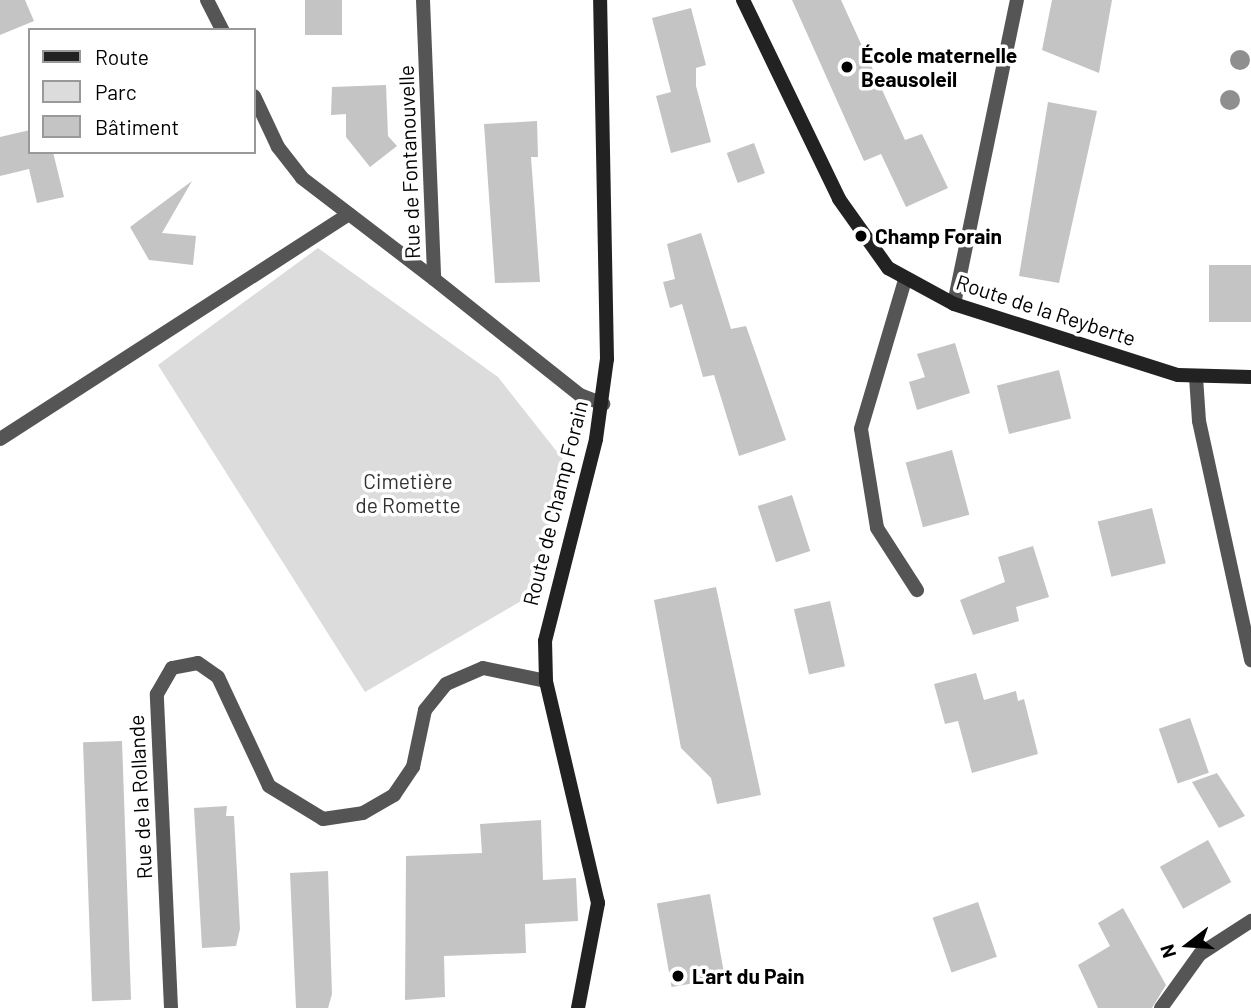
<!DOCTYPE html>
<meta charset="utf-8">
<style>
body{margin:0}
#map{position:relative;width:1251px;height:1008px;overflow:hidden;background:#fff;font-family:Barlow,sans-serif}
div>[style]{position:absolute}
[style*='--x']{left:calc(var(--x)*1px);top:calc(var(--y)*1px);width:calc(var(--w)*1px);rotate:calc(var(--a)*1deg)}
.green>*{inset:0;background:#dcdcdc}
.building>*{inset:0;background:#c4c4c4;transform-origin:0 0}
.street>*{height:14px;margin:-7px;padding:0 7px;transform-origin:7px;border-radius:7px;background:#555}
.secondary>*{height:14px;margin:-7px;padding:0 7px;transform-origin:7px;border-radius:7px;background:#222}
.trees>*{width:20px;height:20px;margin:-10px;border-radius:50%;background:#8f8f8f}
.dots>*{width:19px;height:19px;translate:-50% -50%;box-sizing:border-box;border:4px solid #fff;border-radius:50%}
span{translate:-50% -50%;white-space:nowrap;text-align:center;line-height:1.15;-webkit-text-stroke:7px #fff;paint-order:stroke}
.poi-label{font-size:21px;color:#000;font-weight:700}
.left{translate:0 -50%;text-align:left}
.street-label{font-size:21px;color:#000}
.park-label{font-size:21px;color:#333}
.legend{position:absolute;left:28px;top:28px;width:228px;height:126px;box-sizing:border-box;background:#fff;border:2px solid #999;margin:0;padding:9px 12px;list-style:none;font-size:21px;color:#000}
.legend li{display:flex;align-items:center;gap:14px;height:35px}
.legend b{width:35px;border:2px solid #999}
.north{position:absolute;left:1153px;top:910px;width:70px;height:70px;-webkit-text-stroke:5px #fff;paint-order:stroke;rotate:253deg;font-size:19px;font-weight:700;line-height:28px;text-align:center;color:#000}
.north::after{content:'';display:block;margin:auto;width:24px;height:32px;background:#000;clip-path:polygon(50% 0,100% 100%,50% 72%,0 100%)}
</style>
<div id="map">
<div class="green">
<i style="clip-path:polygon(318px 248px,498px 377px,573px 472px,523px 600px,365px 692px,158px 365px)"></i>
</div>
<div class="building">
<i style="clip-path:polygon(0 0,25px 0,34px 21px,0 35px)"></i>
<i style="left:305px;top:0;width:37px;height:35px"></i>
<i style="clip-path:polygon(792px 0,841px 0,905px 140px,922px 134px,948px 188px,906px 207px,881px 154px,864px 161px)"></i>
<i style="clip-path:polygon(1052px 0,1112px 0,1099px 73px,1042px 50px)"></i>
<i style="clip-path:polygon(691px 8px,706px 65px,696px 68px,696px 86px,711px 142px,671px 153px,656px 96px,671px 92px,652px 18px)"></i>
<i style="clip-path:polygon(386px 85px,388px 136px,397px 146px,370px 167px,346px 137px,346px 114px,331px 115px,332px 87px)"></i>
<i style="clip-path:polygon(1048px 102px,1097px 111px,1059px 283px,1019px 276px)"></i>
<i style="clip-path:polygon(537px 121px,538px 157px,531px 157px,540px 282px,495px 283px,484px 124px)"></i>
<i style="clip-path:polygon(30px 130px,30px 152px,53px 152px,64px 197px,37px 203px,29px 169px,0 176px,0 137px)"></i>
<i style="left:754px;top:143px;width:32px;height:29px;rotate:70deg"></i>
<i style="clip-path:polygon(192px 181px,162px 233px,196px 236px,193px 265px,149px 260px,130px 227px)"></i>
<i style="clip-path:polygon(701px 233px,731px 329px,746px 326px,786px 440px,739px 456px,714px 375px,703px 377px,682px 304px,670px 308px,663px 282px,675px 279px,667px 244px)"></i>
<i style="left:1209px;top:265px;width:42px;height:57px"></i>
<i style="clip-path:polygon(955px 343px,970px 393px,917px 410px,909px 382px,925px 377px,917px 354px)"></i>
<i style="left:1059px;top:370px;width:50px;height:64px;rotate:76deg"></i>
<i style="left:952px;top:450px;width:67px;height:48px;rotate:75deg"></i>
<i style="left:792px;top:495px;width:59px;height:36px;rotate:72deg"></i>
<i style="left:1152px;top:508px;width:57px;height:56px;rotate:76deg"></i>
<i style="clip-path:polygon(1033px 546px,1049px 597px,1016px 607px,1019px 621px,973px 635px,960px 600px,1005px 582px,998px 557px)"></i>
<i style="clip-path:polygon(716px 587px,761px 795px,717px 804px,711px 778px,681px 748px,654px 600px)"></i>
<i style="left:830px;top:601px;width:67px;height:37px;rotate:77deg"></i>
<i style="clip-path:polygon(976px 673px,984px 700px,1016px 691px,1018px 701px,1024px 699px,1038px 754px,972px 773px,958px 721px,945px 724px,934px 684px)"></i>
<i style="left:1190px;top:718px;width:58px;height:33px;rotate:71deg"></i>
<i style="left:122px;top:741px;width:259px;height:39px;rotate:88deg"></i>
<i style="clip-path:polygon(1217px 773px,1245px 816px,1219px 828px,1192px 782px)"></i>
<i style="clip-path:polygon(227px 806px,226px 816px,234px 816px,240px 929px,236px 946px,202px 948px,194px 808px)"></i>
<i style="clip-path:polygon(541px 820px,543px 880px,576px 878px,578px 921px,525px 924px,526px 953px,444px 956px,445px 997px,405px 1000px,406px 856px,482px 853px,480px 824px)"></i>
<i style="left:1208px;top:840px;width:48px;height:55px;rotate:61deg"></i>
<i style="clip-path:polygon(328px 871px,332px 994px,328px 1008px,296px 1008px,290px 873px)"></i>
<i style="left:710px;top:894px;width:85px;height:54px;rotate:80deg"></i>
<i style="left:978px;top:902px;width:58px;height:48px;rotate:71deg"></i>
<i style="clip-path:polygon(1123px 908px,1166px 985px,1152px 1008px,1098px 1008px,1078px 965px,1110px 946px,1098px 923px)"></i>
</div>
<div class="street">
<i style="--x:207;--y:0;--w:34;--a:63"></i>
<i style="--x:423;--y:0;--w:279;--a:87.7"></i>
<i style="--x:434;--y:279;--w:186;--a:38.5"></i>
<i style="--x:580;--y:395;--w:25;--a:21"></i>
<i style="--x:254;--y:96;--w:56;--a:64.8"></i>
<i style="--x:278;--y:147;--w:39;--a:52"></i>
<i style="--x:302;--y:178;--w:166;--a:37.4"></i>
<i style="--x:905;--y:280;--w:155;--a:106.5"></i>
<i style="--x:861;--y:429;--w:100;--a:80.8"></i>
<i style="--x:877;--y:528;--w:74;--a:57.2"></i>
<i style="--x:954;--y:304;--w:310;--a:-78.3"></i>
<i style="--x:1196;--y:377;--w:44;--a:86.1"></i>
<i style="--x:1199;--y:421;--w:245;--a:77.7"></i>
<i style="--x:0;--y:439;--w:415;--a:-32.8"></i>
<i style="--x:171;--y:1008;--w:314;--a:-92.6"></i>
<i style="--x:157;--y:694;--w:30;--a:-60"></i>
<i style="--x:172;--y:668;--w:26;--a:-11"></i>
<i style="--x:198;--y:663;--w:24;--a:35"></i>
<i style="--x:218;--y:677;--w:120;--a:64.9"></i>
<i style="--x:269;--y:786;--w:63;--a:31.4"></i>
<i style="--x:323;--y:819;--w:40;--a:-8.5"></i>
<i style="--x:363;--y:813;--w:36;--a:-30"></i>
<i style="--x:394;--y:795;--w:34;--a:-56"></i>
<i style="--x:413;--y:767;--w:58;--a:-78.1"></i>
<i style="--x:425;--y:710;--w:33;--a:-51"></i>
<i style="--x:446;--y:684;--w:40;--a:-23.4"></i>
<i style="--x:483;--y:668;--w:64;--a:11.7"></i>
<i style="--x:1161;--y:1008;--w:67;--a:-54.2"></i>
<i style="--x:1200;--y:954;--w:61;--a:-32.9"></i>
</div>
<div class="secondary">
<i style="--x:743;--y:0;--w:221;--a:64.2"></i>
<i style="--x:839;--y:199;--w:85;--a:54.6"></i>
<i style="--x:888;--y:268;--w:75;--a:28.6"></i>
<i style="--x:954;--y:304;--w:235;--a:17.6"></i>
<i style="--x:1178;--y:375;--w:73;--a:1.6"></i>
<i style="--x:578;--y:1008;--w:107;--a:-79.2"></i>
<i style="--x:598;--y:903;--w:228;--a:-103.2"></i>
<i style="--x:546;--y:681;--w:40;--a:-91.4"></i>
<i style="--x:545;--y:641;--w:208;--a:-75.8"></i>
<i style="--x:596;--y:439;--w:81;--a:-82.2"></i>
<i style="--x:607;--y:359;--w:359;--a:-91.1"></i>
</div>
<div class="trees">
<i style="left:1240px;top:60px"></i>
<i style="left:1230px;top:100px"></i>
</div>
<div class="dots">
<i style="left:847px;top:67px;background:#000"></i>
<i style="left:861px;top:236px;background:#000"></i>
<i style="left:678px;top:976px;background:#000"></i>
</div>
<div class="poi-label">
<span class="left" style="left:861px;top:67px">École maternelle<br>Beausoleil</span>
<span class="left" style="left:875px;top:236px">Champ Forain</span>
<span class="left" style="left:692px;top:976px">L'art du Pain</span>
</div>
<div class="street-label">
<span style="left:409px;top:162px;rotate:-92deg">Rue de Fontanouvelle</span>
<span style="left:1046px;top:310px;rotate:18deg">Route de la Reyberte</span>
<span style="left:555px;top:503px;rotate:-76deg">Route de Champ Forain</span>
<span style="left:140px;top:797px;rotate:-93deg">Rue de la Rollande</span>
</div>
<div class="park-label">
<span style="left:408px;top:493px">Cimetière<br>de Romette</span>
</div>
<ul class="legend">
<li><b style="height:9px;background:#222"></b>Route</li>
<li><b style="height:19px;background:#dcdcdc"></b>Parc</li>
<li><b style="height:19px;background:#c4c4c4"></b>Bâtiment</li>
</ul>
<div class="north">N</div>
</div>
